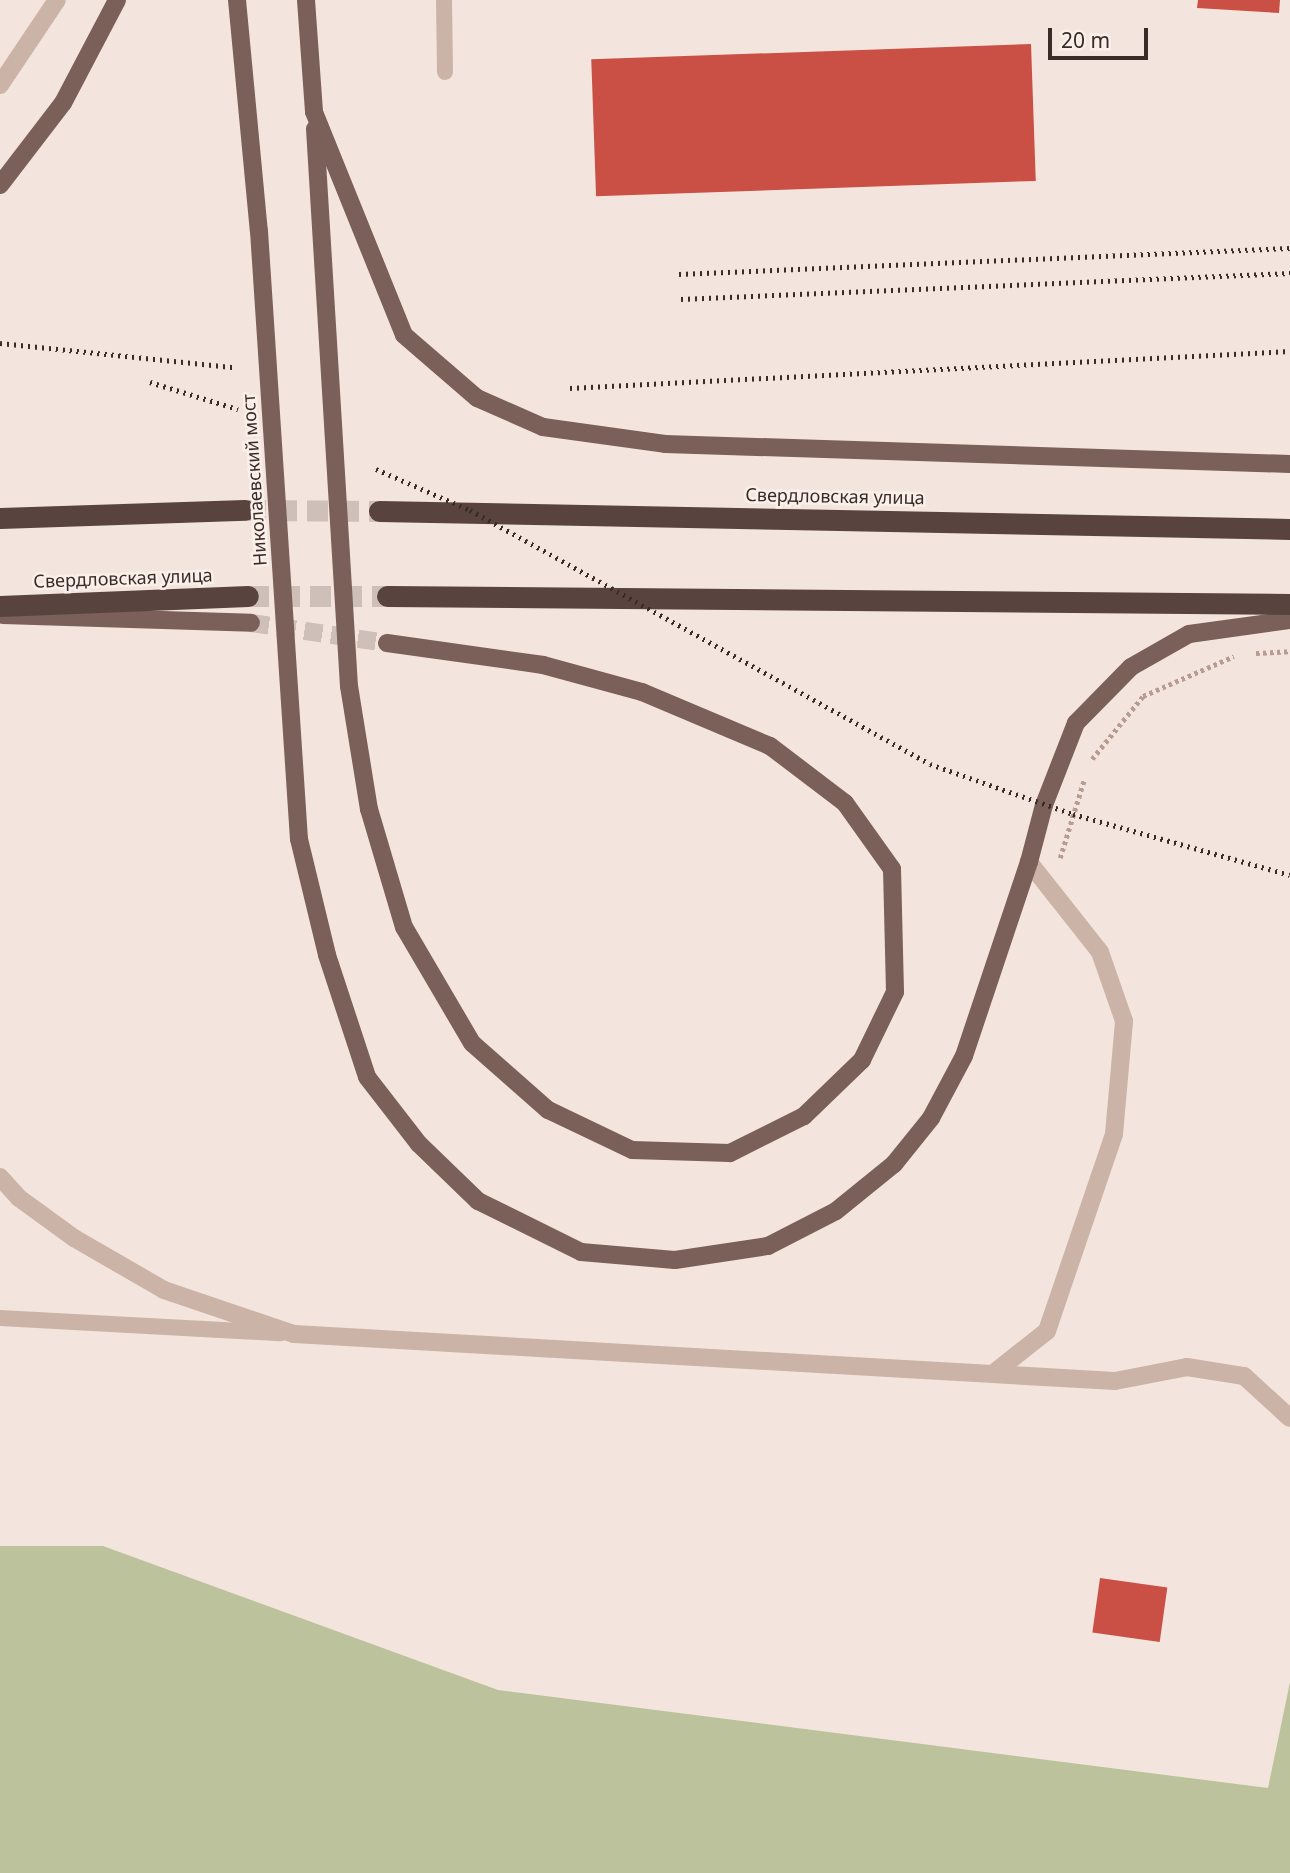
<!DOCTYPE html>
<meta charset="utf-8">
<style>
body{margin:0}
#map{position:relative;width:1290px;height:1873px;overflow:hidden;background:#f3e5dd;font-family:"Noto Sans",sans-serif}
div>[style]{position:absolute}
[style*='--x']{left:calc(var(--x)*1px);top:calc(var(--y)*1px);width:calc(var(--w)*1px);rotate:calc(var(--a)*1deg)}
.green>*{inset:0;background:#bcc39c}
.building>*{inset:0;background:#ca4f44;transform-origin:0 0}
.primary-tunnel>*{height:18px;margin-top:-9px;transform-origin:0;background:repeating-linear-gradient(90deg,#cec0b9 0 18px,transparent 0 27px)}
.highway-tunnel>*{height:21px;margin-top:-10.5px;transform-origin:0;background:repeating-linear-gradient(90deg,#cec0b9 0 21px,transparent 0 31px)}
.path>*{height:4.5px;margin-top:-2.25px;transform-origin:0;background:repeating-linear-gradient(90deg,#b89c92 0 3.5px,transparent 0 7px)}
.lane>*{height:16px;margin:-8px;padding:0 8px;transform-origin:8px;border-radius:8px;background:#ccb3a8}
.street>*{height:18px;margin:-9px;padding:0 9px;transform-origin:9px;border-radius:9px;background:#ccb3a8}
.primary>*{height:18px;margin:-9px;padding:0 9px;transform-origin:9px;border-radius:9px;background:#7b5f59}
.highway>*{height:21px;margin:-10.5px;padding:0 10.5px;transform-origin:10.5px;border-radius:10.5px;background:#59433f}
.rail>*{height:5px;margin-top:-2.5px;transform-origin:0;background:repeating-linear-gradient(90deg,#382b28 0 2px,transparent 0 7px)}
.primary-bridge>*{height:18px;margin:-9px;padding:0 9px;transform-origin:9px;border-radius:9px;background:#7b5f59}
span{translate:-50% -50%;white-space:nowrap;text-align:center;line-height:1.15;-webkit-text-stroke:5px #faf0e9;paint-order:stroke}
.street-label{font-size:18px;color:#382b28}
.scale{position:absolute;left:1048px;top:28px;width:100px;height:32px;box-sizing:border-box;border:4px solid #382b28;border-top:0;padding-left:9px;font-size:21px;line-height:24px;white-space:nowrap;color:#382b28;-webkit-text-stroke:5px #faf0e9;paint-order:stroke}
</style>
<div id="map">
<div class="green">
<i style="clip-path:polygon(0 1546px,103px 1546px,498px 1690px,1268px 1788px,1290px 1682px,1290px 1873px,0 1873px)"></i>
</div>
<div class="building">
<i style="clip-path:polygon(1198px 0,1280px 0,1279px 13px,1197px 8px)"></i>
<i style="left:1031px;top:44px;width:137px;height:440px;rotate:88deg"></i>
<i style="left:1100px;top:1578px;width:68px;height:55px;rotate:8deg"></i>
</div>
<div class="primary-tunnel">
<i style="--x:251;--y:623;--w:137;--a:8.4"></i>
</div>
<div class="highway-tunnel">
<i style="--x:245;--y:510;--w:134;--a:0.4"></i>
<i style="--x:248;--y:596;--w:139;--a:0"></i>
</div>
<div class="path">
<i style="--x:1256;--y:653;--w:34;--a:-3"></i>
<i style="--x:1092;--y:759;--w:81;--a:-51"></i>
<i style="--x:1143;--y:696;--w:99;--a:-23.7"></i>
<i style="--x:1060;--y:858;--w:82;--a:-72.9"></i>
</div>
<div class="lane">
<i style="--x:444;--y:0;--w:72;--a:89.2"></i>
<i style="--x:0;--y:1318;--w:281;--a:3.1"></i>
</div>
<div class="street">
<i style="--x:0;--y:85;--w:102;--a:-56.2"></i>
<i style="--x:0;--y:1177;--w:28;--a:48"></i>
<i style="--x:19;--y:1198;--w:68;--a:36"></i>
<i style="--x:74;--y:1238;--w:104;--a:30"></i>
<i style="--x:164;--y:1290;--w:137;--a:18.7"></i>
<i style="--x:294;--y:1334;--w:822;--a:3.28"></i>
<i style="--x:1115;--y:1381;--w:73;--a:-11"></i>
<i style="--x:1187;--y:1367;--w:58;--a:9"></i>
<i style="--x:1244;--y:1376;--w:62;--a:42.4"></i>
<i style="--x:995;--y:1372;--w:66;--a:-38.3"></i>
<i style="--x:1047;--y:1331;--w:208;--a:-71.2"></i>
<i style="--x:1114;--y:1134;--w:113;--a:-84.9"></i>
<i style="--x:1124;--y:1021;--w:73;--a:-109.2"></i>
<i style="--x:1100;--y:952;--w:115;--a:-128.3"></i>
</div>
<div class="primary">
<i style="--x:306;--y:0;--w:112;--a:85.9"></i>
<i style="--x:0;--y:185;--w:103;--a:-52.5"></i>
<i style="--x:63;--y:103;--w:116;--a:-62.3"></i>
<i style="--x:3;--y:615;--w:248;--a:1.8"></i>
<i style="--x:387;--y:643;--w:158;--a:8"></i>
<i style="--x:543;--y:665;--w:103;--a:15.3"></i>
<i style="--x:642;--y:692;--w:139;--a:22.9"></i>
<i style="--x:770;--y:746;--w:94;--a:37.2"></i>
<i style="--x:845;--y:803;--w:81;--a:54.5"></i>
<i style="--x:892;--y:869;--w:123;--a:88.6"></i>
<i style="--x:895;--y:992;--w:76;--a:115.9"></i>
<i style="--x:862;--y:1060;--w:81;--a:136"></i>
<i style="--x:804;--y:1116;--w:83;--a:153.4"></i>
<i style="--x:730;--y:1153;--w:98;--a:-178.2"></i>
<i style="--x:632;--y:1150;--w:93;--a:-154.5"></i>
<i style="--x:548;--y:1110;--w:101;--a:-138.6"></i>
<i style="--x:472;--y:1043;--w:134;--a:-120.4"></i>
<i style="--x:327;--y:955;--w:128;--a:71.8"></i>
<i style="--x:367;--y:1077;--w:85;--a:52.2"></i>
<i style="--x:419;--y:1144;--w:82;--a:44"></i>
<i style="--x:478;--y:1201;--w:115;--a:26.3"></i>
<i style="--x:581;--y:1252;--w:94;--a:4.9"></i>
<i style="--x:675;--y:1260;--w:94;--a:-8.6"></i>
<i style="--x:768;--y:1246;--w:76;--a:-27.2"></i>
<i style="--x:836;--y:1211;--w:75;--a:-39"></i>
<i style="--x:894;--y:1164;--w:59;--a:-51.2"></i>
<i style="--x:931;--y:1118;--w:70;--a:-62"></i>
<i style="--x:964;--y:1056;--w:205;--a:-71.5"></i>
<i style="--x:1029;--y:862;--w:59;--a:-75.3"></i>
<i style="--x:1044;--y:805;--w:88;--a:-68.7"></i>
<i style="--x:1076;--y:723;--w:78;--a:-45.5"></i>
<i style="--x:1131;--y:667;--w:67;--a:-29.6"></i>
<i style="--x:1189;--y:634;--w:102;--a:-7.9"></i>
</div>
<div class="highway">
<i style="--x:379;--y:511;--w:911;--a:1.13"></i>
<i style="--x:0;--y:518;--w:245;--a:-1.9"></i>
<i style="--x:387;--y:596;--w:903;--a:0.51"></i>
<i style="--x:0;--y:606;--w:248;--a:-2.3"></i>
</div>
<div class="rail">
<i style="--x:679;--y:274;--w:612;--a:-2.44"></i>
<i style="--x:681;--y:299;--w:610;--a:-2.44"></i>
<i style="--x:0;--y:343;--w:235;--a:5.9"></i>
<i style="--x:150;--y:382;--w:92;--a:17.1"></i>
<i style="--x:570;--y:388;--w:721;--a:-2.94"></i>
<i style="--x:376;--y:469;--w:103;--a:23.6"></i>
<i style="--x:470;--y:510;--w:525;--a:28.91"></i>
<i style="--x:930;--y:764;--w:151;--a:19.3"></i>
<i style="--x:1073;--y:814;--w:225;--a:15.7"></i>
</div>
<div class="primary-bridge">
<i style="--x:237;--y:0;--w:232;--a:84.6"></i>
<i style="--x:259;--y:231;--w:609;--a:86.24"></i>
<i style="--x:299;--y:839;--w:119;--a:76.4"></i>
<i style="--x:314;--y:112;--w:240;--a:68"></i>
<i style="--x:404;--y:335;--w:96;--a:40.8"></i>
<i style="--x:477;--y:398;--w:72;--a:23.7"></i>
<i style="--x:543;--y:427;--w:123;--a:7.9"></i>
<i style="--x:665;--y:444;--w:625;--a:1.83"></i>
<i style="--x:315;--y:129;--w:558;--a:86.51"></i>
<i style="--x:349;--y:686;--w:125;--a:80.8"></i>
<i style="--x:369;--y:809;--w:123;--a:73.5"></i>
</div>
<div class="street-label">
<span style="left:254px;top:480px;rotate:-94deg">Николаевский мост</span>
<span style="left:835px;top:496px;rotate:1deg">Свердловская улица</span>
<span style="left:123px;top:578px;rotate:-2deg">Свердловская улица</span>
</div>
<div class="scale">20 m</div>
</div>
